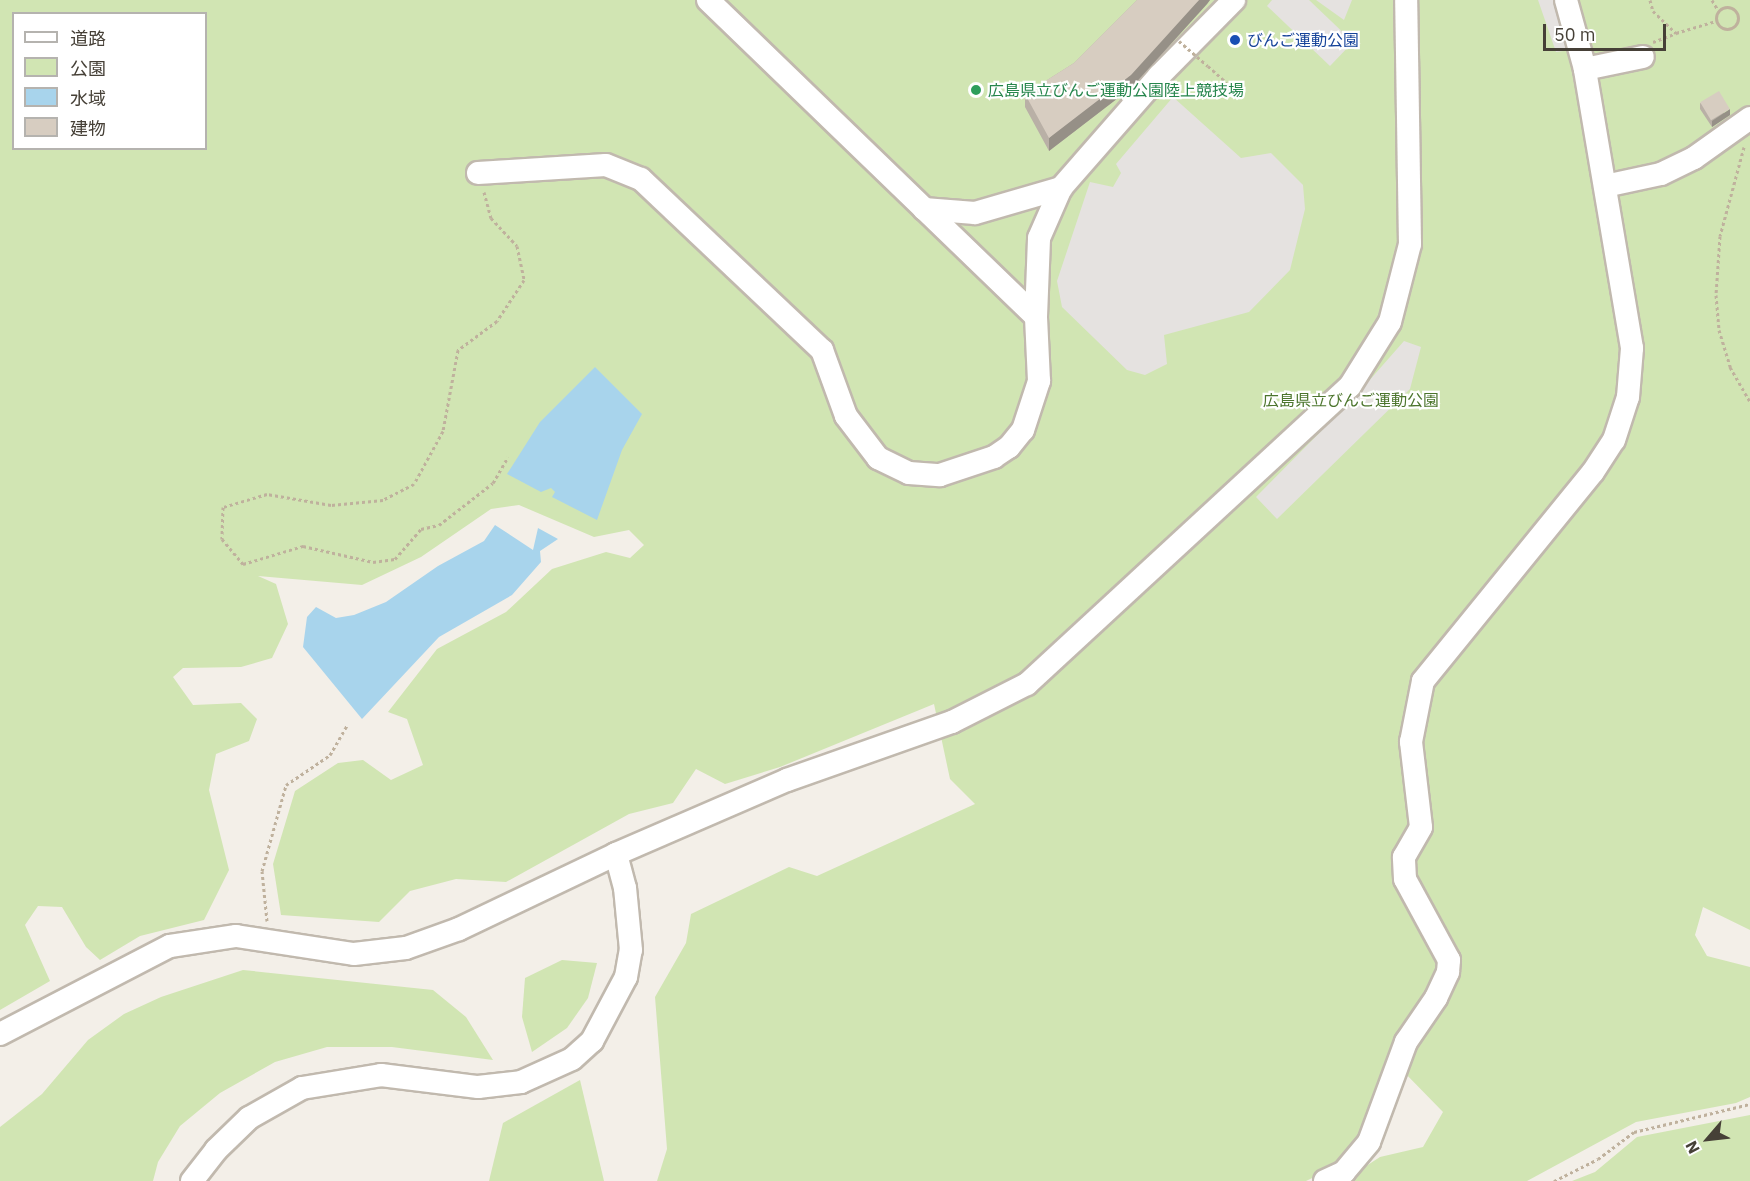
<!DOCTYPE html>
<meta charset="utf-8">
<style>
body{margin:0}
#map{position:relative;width:1750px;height:1181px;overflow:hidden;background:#f3efe8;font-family:"IBM Plex Sans","Noto Sans JP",sans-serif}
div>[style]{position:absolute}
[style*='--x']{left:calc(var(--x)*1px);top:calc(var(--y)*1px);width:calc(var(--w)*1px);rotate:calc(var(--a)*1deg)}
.green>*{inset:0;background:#d1e5b3}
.parking>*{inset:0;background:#e5e2e0}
.water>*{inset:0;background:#a8d4ec}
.path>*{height:3px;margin-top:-1.5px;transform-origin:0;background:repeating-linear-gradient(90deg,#bfb19d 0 3px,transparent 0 6px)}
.path>.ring{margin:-1.5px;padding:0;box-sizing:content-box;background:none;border:3px solid #bfb19d;border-radius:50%}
.roads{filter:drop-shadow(2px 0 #c1b9ae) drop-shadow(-2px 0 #c1b9ae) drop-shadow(0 2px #c1b9ae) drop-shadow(0 -2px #c1b9ae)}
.minor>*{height:22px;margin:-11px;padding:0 11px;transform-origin:11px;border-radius:11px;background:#fff}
.path-bridge>*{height:3px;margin-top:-1.5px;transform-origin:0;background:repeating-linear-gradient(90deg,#bfb19d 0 3px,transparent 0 6px)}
.wall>*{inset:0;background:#b9b0a6}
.shaded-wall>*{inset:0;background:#969087}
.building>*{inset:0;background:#d7cdc1;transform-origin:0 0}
.dots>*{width:16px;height:16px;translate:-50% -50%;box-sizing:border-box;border:3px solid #fff;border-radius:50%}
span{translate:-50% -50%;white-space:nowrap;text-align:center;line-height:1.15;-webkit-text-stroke:4.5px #fff;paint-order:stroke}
.transit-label{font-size:16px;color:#164399}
.left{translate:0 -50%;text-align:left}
.leisure-label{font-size:16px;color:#27864d}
.park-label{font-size:16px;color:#4c752d}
.legend{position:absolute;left:12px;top:12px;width:195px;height:138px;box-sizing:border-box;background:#fff;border:2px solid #b5b3af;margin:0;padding:8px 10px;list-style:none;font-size:18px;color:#464037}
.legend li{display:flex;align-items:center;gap:12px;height:30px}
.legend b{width:30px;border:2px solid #b5b3af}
.north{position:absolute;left:1678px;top:1109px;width:60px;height:60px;-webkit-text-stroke:4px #fff;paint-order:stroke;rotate:242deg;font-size:16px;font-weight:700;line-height:24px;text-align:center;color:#464037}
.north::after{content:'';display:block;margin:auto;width:21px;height:27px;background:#464037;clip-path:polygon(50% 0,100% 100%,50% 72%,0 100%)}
.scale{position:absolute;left:1543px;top:24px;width:123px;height:27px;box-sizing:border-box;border:3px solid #464037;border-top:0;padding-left:8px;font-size:18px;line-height:21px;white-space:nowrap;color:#464037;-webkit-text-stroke:4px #fff;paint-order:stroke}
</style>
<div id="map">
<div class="green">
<i style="clip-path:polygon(evenodd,0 0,1750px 0,1750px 930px,1703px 907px,1695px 935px,1707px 956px,1750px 967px,1750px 1097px,1736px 1103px,1636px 1122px,1527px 1181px,1343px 1181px,1380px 1157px,1423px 1147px,1443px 1112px,1401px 1069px,1441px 961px,1362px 1138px,1339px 1165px,1306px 1181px,657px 1181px,667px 1149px,655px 997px,686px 943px,691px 914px,789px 867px,817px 876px,975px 804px,950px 779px,934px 704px,780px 767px,725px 784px,696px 769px,673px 803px,629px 814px,506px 882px,456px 879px,410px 891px,379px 922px,281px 915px,273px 864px,295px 791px,338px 763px,363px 760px,391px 780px,423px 765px,407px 719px,388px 712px,437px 649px,506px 612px,552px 569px,606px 552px,630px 558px,644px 545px,629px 530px,594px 537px,519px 505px,491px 509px,421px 557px,362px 585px,258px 576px,276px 584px,288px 624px,272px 658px,241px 667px,183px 668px,173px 677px,193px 705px,241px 703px,257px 719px,249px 741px,216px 754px,209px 790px,229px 870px,204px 920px,140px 936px,100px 960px,86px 947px,62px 907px,38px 906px,25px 925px,50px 981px,0 1010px,0 0,14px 14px,206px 14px,206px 148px,14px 148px,14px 14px)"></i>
<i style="clip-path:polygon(562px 960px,597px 963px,588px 998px,567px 1028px,532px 1052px,522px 1017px,525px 978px)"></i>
<i style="clip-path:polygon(243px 970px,433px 990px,466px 1017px,493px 1060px,392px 1047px,327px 1047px,275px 1062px,220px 1093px,180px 1126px,158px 1162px,153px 1181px,0 1181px,0 1127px,42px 1094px,88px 1040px,124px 1014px,161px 997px)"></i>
<i style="clip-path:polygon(580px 1080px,604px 1181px,489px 1181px,503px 1123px)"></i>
<i style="clip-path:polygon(1750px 1115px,1750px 1181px,1572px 1181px,1595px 1172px,1637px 1137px)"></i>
</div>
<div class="parking">
<i style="clip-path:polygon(1272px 0,1309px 0,1353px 42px,1330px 66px,1267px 6px)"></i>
<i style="clip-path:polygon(1316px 0,1352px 0,1344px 20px)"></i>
<i style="clip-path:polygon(1538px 0,1561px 0,1578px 49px,1556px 52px)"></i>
<i style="clip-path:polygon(1173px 97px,1241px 158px,1271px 153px,1303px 185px,1305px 209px,1290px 270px,1249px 312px,1164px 335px,1167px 364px,1145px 375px,1127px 370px,1062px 307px,1057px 281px,1090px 182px,1113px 187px,1121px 173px,1116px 164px)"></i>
<i style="clip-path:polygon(1404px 341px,1421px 347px,1410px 389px,1277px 519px,1256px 497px,1353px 399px)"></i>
</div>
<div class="water">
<i style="clip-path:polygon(595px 367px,642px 414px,622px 450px,597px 520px,552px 497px,555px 492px,551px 488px,541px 492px,507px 474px,540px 422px)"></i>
<i style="clip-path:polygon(495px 525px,533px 550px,538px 528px,558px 539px,540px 551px,541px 562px,512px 595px,439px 637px,362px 719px,303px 647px,307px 617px,316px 607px,336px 618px,354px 615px,386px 602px,438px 566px,484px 541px)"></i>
</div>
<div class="path">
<i style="--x:1650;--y:0;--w:11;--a:75"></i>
<i style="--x:1653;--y:11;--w:32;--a:44"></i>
<i style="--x:1676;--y:33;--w:42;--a:-16.7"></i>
<i style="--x:1712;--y:0;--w:12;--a:59"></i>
<i class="ring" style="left:1716px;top:7px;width:19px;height:19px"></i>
<i style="--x:1653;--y:42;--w:25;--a:-21"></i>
<i style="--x:1208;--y:66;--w:25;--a:42"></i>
<i style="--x:1744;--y:147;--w:92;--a:105.1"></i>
<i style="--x:1720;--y:236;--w:59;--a:93.9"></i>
<i style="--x:1716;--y:295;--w:35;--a:85"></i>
<i style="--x:1719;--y:330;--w:39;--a:73"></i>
<i style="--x:1730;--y:367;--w:39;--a:60"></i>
<i style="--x:484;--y:192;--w:27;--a:75"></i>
<i style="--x:491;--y:218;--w:38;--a:47"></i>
<i style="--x:517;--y:246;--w:35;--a:78"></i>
<i style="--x:524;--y:280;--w:49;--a:123.4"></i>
<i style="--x:497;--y:321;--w:49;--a:143.4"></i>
<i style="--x:458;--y:350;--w:82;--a:100.5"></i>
<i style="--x:443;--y:431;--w:60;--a:118.7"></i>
<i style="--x:414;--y:484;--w:35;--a:153"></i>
<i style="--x:383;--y:500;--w:52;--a:174.5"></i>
<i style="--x:331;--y:505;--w:65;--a:-170.2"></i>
<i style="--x:267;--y:494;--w:46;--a:163.5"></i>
<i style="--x:223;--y:507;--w:32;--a:92"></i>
<i style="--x:222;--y:539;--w:33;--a:50"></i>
<i style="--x:243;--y:564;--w:63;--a:-16.7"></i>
<i style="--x:303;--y:546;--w:72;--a:12.9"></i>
<i style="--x:373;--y:562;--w:22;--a:-8"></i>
<i style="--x:395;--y:559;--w:40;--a:-49"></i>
<i style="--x:421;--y:529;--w:18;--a:-13"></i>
<i style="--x:439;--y:525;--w:68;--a:-37.9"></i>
<i style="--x:493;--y:483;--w:30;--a:-60"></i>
<i style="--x:267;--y:921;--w:50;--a:-95.7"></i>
<i style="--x:262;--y:871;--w:89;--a:-74.4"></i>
<i style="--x:286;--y:785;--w:53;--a:-34.3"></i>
<i style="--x:330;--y:755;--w:34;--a:-60"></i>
<i style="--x:1554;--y:1181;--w:49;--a:-26.6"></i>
<i style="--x:1598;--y:1159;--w:45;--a:-36.9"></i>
<i style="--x:1634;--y:1132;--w:119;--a:-13.6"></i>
</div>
<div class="roads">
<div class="minor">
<i style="--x:708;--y:0;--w:456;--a:44"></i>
<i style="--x:1585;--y:69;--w:59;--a:-11.7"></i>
<i style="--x:478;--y:173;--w:128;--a:-3.6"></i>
<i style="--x:606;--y:165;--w:38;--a:22"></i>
<i style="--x:641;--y:179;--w:249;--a:43.4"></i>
<i style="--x:822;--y:350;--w:70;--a:70"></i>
<i style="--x:846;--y:416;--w:53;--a:52.7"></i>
<i style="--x:878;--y:458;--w:34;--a:26"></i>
<i style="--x:909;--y:473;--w:31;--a:4"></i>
<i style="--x:940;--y:475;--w:57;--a:-18.4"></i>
<i style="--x:994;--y:457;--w:18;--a:-34"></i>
<i style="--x:1009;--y:447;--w:22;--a:-51"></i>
<i style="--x:1023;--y:430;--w:52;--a:-71.9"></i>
<i style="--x:1039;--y:381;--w:64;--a:-92.7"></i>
<i style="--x:1036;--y:317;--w:79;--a:-87.8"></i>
<i style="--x:1039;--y:238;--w:55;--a:-66.3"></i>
<i style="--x:1061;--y:188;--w:149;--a:-48.8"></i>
<i style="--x:1159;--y:76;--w:107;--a:-45.4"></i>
<i style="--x:1605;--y:186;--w:57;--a:-12.1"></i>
<i style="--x:1661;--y:174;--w:37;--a:-26"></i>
<i style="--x:1694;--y:158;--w:69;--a:-35.5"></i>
<i style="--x:924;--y:209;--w:51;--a:4.5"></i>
<i style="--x:975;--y:213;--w:90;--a:-16.2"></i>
<i style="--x:0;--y:1034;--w:191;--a:-27.4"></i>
<i style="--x:170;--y:946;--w:67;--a:-8.6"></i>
<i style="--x:236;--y:936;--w:119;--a:8.7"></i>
<i style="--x:354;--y:954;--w:52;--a:-6.6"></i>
<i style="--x:406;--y:948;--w:56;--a:-19.7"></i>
<i style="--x:459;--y:929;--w:174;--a:-25.5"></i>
<i style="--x:616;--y:854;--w:186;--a:-23.4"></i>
<i style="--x:787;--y:780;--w:175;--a:-19.4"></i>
<i style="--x:952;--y:722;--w:84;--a:-26.9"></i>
<i style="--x:1027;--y:684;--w:439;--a:-42.7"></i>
<i style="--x:1350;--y:386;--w:75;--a:-58"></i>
<i style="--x:1390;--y:322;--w:81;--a:-75.6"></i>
<i style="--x:1410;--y:244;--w:244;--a:-90.9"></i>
<i style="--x:192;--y:1181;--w:39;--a:-52"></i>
<i style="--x:216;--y:1150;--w:46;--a:-44.1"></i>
<i style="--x:249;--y:1118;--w:61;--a:-29.5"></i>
<i style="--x:302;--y:1088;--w:80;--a:-9.3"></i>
<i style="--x:381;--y:1075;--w:98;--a:7.1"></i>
<i style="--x:478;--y:1087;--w:43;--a:-6.6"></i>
<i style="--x:521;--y:1082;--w:56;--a:-24.3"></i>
<i style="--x:572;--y:1059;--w:27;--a:-42"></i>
<i style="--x:592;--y:1041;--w:72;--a:-62"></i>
<i style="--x:626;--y:977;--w:27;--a:-80"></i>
<i style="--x:631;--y:950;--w:62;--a:-95.5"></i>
<i style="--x:625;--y:888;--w:35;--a:-105"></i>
<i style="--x:1325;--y:1181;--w:21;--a:-25"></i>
<i style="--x:1344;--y:1172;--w:39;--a:-50"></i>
<i style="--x:1369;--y:1142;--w:107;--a:-69.7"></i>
<i style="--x:1406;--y:1042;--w:53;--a:-55.7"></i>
<i style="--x:1436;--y:998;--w:29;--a:-65"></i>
<i style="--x:1448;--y:972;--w:12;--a:-85"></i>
<i style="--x:1449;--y:960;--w:92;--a:-118.5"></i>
<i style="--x:1405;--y:879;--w:22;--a:-93"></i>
<i style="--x:1404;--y:857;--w:34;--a:-60"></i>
<i style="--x:1421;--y:827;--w:86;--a:-96.7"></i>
<i style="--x:1411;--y:742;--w:62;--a:-78.9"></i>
<i style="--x:1423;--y:681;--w:269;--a:-50.9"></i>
<i style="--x:1593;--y:472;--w:38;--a:-57"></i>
<i style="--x:1614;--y:440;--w:45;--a:-72"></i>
<i style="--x:1628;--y:397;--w:49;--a:-85.3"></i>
<i style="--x:1632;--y:348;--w:283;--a:-99.6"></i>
<i style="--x:1585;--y:69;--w:72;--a:-105.4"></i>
</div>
</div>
<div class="path-bridge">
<i style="--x:1179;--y:41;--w:38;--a:41"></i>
</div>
<div class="wall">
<i style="clip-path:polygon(1137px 0,1210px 0,1207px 4px,1131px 88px,1049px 151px,1025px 107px,1025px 94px,1074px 63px)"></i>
<i style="clip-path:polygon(1700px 103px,1730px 115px,1712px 127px,1700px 109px)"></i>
</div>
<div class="shaded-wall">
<i style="clip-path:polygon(1199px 0,1210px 0,1207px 4px,1131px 88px,1049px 151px,1049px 138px)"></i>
<i style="clip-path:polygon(1730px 109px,1730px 115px,1712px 127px,1712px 121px)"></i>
</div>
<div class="building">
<i style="clip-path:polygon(1137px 0,1199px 0,1131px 75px,1049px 138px,1025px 94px,1074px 63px)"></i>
<i style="left:1719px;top:91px;width:21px;height:22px;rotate:59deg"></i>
</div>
<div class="dots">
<i style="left:1235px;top:40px;background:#1a4fb4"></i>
<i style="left:976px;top:90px;background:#2e9e5b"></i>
</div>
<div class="transit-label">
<span class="left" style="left:1247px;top:40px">びんご運動公園</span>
</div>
<div class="leisure-label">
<span class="left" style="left:988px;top:90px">広島県立びんご運動公園陸上競技場</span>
</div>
<div class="park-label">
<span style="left:1351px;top:400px">広島県立びんご運動公園</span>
</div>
<ul class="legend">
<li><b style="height:8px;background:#fff"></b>道路</li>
<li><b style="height:16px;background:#d1e5b3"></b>公園</li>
<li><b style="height:16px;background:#a8d4ec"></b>水域</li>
<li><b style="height:16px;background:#d7cdc1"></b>建物</li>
</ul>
<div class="north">N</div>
<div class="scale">50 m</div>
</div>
